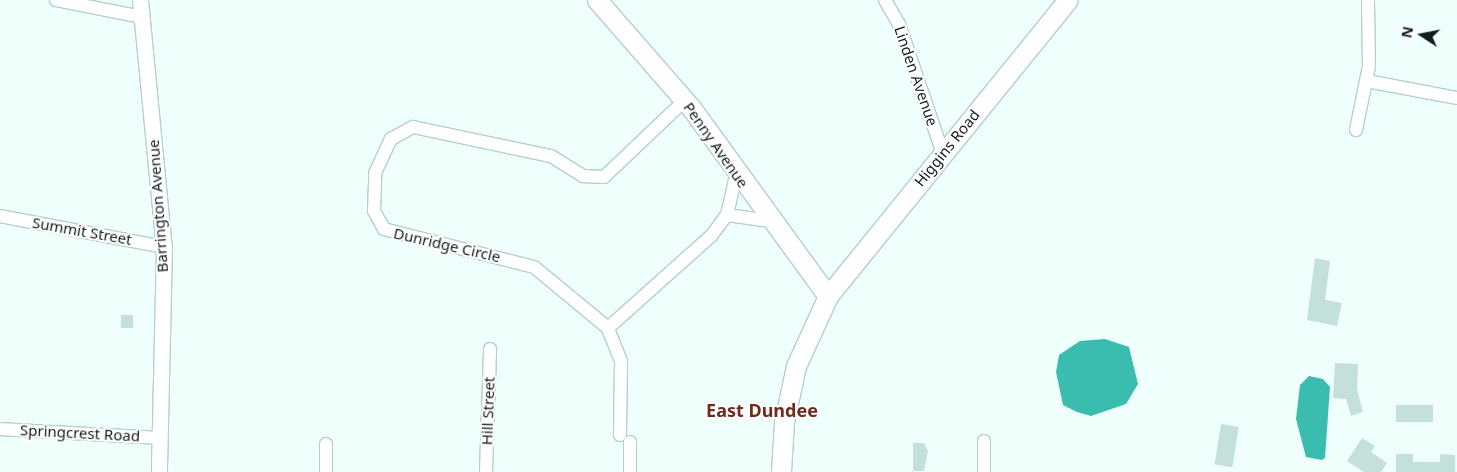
<!DOCTYPE html>
<style>
body{margin:0}
#map{position:relative;width:1457px;height:472px;overflow:hidden;background:#eefffc;font-family:"Noto Sans",sans-serif}
div>[style]{position:absolute}
[style*='--x']{left:calc(var(--x)*1px);top:calc(var(--y)*1px);width:calc(var(--w)*1px);rotate:calc(var(--a)*1deg)}
.water>*{inset:0;background:#3abdaf}
.building>*{inset:0;background:#c4e0db;transform-origin:0 0}
.roads{filter:drop-shadow(1px 0 #b4d0cb) drop-shadow(-1px 0 #b4d0cb) drop-shadow(0 1px #b4d0cb) drop-shadow(0 -1px #b4d0cb)}
.minor>*{height:12px;margin:-6px;padding:0 6px;transform-origin:6px;border-radius:6px;background:#fff}
.tertiary>*{height:15px;margin:-7.5px;padding:0 7.5px;transform-origin:7.5px;border-radius:7.5px;background:#fff}
.primary>*{height:19px;margin:-9.5px;padding:0 9.5px;transform-origin:9.5px;border-radius:9.5px;background:#fff}
span{translate:-50% -50%;white-space:nowrap;text-align:center;line-height:1.15;-webkit-text-stroke:4px #fff;paint-order:stroke}
.street-label{font-size:15px;color:#121d1b}
.quarter-label{font-size:18px;color:#6f2c1c;font-weight:700}
.north{position:absolute;left:1397px;top:10px;width:50px;height:50px;-webkit-text-stroke:4px #fff;paint-order:stroke;rotate:281deg;font-size:14px;font-weight:700;line-height:20px;text-align:center;color:#121d1b}
.north::after{content:'';display:block;margin:auto;width:18px;height:22px;background:#121d1b;clip-path:polygon(50% 0,100% 100%,50% 72%,0 100%)}
</style>
<div id="map">
<div class="water">
<i style="clip-path:polygon(1105px 339px,1129px 347px,1138px 384px,1126px 404px,1091px 416px,1077px 412px,1063px 405px,1056px 372px,1059px 355px,1080px 341px)"></i>
<i style="clip-path:polygon(1309px 376px,1323px 379px,1330px 387px,1325px 458px,1322px 460px,1306px 457px,1296px 419px,1300px 385px)"></i>
</div>
<div class="building">
<i style="clip-path:polygon(1315px 258px,1330px 261px,1325px 300px,1342px 303px,1337px 326px,1307px 320px)"></i>
<i style="left:121px;top:315px;width:12px;height:13px"></i>
<i style="clip-path:polygon(1335px 363px,1358px 364px,1357px 389px,1363px 412px,1351px 416px,1346px 399px,1333px 398px)"></i>
<i style="left:1396px;top:405px;width:37px;height:17px"></i>
<i style="left:1221px;top:424px;width:18px;height:41px;rotate:9deg"></i>
<i style="clip-path:polygon(1362px 438px,1375px 446px,1371px 452px,1387px 463px,1381px 472px,1364px 472px,1347px 461px)"></i>
<i style="clip-path:polygon(913px 443px,924px 443px,928px 451px,924px 471px,913px 471px)"></i>
<i style="clip-path:polygon(1396px 454px,1413px 454px,1413px 462px,1440px 462px,1440px 454px,1455px 455px,1455px 472px,1396px 472px)"></i>
</div>
<div class="roads">
<div class="minor">
<i style="--x:56;--y:0;--w:88;--a:11.2"></i>
<i style="--x:885;--y:0;--w:28;--a:60"></i>
<i style="--x:899;--y:24;--w:137;--a:71.3"></i>
<i style="--x:1367;--y:81;--w:92;--a:10.7"></i>
<i style="--x:1356;--y:130;--w:65;--a:-78.5"></i>
<i style="--x:1369;--y:66;--w:66;--a:-90.9"></i>
<i style="--x:727;--y:215;--w:44;--a:7.8"></i>
<i style="--x:0;--y:216;--w:167;--a:10.7"></i>
<i style="--x:608;--y:328;--w:138;--a:-41.8"></i>
<i style="--x:711;--y:236;--w:26;--a:-53"></i>
<i style="--x:727;--y:215;--w:41;--a:-77.3"></i>
<i style="--x:0;--y:429;--w:159;--a:3.2"></i>
<i style="--x:620;--y:435;--w:74;--a:-89.2"></i>
<i style="--x:621;--y:361;--w:35;--a:-112"></i>
<i style="--x:608;--y:328;--w:96;--a:-140.5"></i>
<i style="--x:534;--y:267;--w:155;--a:-165.8"></i>
<i style="--x:384;--y:229;--w:21;--a:-119"></i>
<i style="--x:374;--y:211;--w:38;--a:-88"></i>
<i style="--x:375;--y:173;--w:38;--a:-65"></i>
<i style="--x:391;--y:139;--w:25;--a:-29"></i>
<i style="--x:413;--y:127;--w:141;--a:11.9"></i>
<i style="--x:551;--y:156;--w:38;--a:32"></i>
<i style="--x:583;--y:176;--w:21;--a:3"></i>
<i style="--x:604;--y:177;--w:112;--a:-43.5"></i>
<i style="--x:326;--y:472;--w:28;--a:-90"></i>
<i style="--x:486;--y:472;--w:123;--a:-88.1"></i>
<i style="--x:630;--y:472;--w:30;--a:-90"></i>
<i style="--x:984;--y:472;--w:31;--a:-90"></i>
</div>
<div class="tertiary">
<i style="--x:140;--y:0;--w:248;--a:84.5"></i>
<i style="--x:164;--y:247;--w:225;--a:91.3"></i>
</div>
<div class="primary">
<i style="--x:597;--y:0;--w:145;--a:48.9"></i>
<i style="--x:692;--y:109;--w:231;--a:54"></i>
<i style="--x:781;--y:472;--w:50;--a:-86.6"></i>
<i style="--x:784;--y:422;--w:57;--a:-77.9"></i>
<i style="--x:796;--y:366;--w:77;--a:-65.4"></i>
<i style="--x:828;--y:296;--w:381;--a:-51"></i>
</div>
</div>
<div class="street-label">
<span style="left:916px;top:76px;rotate:71deg">Linden Avenue</span>
<span style="left:716px;top:145px;rotate:55deg">Penny Avenue</span>
<span style="left:947px;top:148px;rotate:-51deg">Higgins Road</span>
<span style="left:158px;top:206px;rotate:-94deg">Barrington Avenue</span>
<span style="left:82px;top:231px;rotate:10deg">Summit Street</span>
<span style="left:447px;top:245px;rotate:13deg">Dunridge Circle</span>
<span style="left:488px;top:411px;rotate:-88deg">Hill Street</span>
<span style="left:80px;top:433px;rotate:3deg">Springcrest Road</span>
</div>
<div class="quarter-label">
<span style="left:762px;top:410px">East Dundee</span>
</div>
<div class="north">N</div>
</div>
